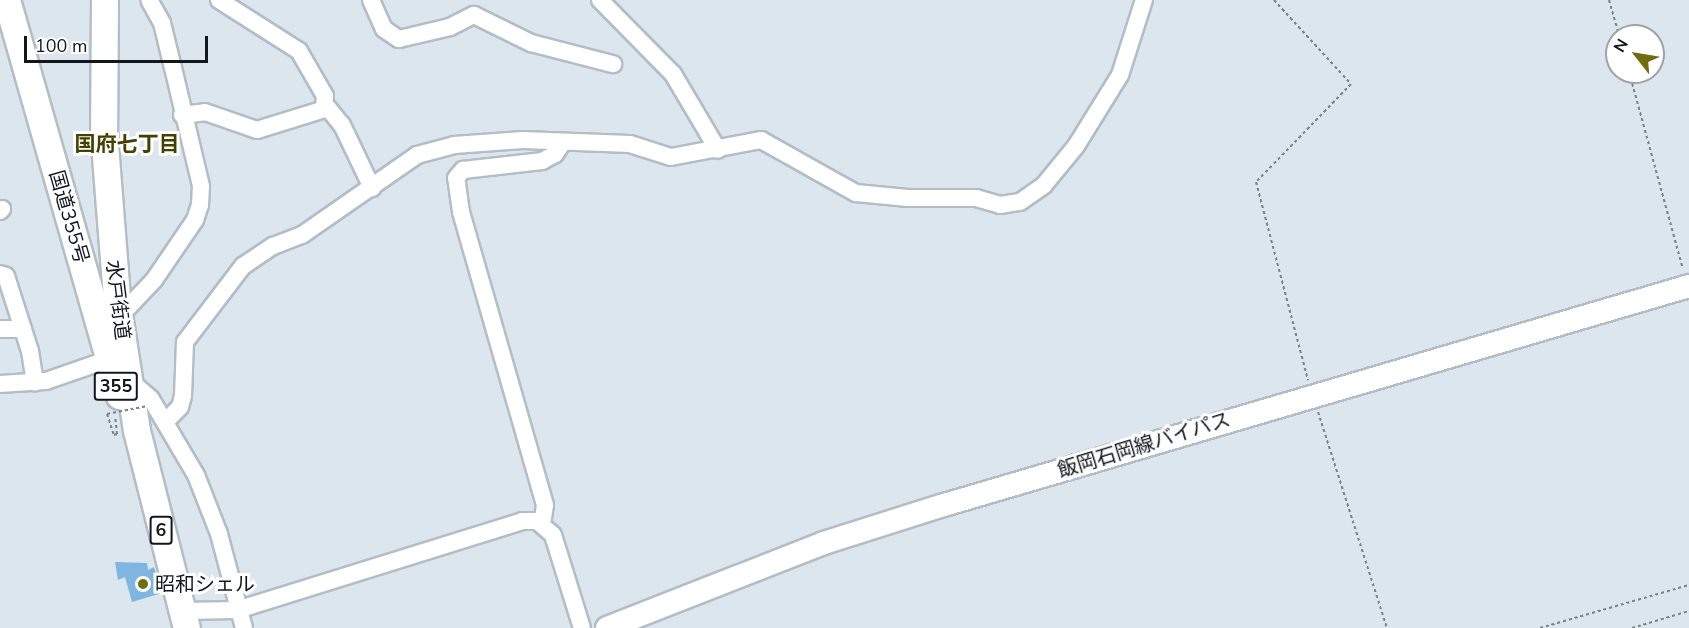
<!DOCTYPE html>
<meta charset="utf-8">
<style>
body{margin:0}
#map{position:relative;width:1689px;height:628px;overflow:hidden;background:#dbe6ee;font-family:"Nunito Sans","Noto Sans JP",sans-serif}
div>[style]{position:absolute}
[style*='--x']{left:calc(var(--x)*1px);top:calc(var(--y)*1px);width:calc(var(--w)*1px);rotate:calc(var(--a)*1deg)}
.building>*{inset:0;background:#7fb5e1}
.path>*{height:2px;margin-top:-1px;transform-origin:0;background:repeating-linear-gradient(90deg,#798186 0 3px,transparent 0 6px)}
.roads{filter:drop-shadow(2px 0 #b3bdc6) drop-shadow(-2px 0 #b3bdc6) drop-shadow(0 2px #b3bdc6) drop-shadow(0 -2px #b3bdc6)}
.minor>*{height:16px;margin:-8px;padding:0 8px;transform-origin:8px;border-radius:8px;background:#fff}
.major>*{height:22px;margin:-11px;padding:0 11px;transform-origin:11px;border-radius:11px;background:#fff}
.highway>*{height:26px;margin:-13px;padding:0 13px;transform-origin:13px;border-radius:13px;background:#fff}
.path-bridge>*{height:2px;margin-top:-1px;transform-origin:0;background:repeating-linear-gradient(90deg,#798186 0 3px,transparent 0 6px)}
.dots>*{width:16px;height:16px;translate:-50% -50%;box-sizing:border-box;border:3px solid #fff;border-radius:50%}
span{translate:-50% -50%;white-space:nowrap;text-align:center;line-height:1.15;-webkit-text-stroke:6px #fff;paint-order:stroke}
.shield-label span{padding:2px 4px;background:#fff;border:2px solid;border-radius:4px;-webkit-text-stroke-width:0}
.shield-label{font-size:18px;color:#13171a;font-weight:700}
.street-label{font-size:20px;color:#13171a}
.poi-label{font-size:20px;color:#13171a}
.left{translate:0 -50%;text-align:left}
.neighbourhood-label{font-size:21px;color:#434100;font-weight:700}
.north{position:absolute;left:1605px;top:24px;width:60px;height:60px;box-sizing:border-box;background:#fff;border:2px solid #a1a2a3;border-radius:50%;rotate:301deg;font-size:16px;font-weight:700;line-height:24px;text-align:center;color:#13171a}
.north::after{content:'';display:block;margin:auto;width:21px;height:27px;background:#6f6d0d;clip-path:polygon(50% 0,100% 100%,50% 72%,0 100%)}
.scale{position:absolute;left:24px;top:36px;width:184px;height:27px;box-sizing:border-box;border:3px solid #13171a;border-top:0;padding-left:8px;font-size:18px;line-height:21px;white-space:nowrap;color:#13171a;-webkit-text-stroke:4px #fff;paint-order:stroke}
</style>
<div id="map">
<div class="building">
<i style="clip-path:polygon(115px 562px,147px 563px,148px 570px,154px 567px,162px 593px,132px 602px,125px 577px,118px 580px)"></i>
</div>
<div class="path">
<i style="--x:1274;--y:0;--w:114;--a:47.5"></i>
<i style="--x:1351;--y:84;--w:136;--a:134.1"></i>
<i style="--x:1256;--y:182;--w:205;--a:75.3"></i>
<i style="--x:1609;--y:0;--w:37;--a:74"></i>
<i style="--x:1629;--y:72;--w:204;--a:74.7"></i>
<i style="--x:1318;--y:412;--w:227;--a:72.3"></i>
<i style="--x:107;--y:414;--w:22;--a:72"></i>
<i style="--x:114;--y:435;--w:3;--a:-18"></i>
<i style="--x:117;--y:434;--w:18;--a:-96"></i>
<i style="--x:1540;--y:628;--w:155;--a:-16.1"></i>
<i style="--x:1632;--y:628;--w:59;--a:-16.6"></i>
</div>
<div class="roads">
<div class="minor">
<i style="--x:219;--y:0;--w:95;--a:32.5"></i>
<i style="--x:299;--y:51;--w:52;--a:60"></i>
<i style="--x:325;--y:96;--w:11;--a:95"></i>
<i style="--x:371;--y:0;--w:32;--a:66"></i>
<i style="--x:384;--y:29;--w:18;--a:34"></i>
<i style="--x:399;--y:39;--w:52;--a:-13.2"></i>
<i style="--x:450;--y:27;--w:27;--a:-27"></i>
<i style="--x:474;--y:15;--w:64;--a:26.2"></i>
<i style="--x:531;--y:43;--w:85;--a:14.4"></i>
<i style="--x:600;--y:0;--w:104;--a:45.4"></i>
<i style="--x:673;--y:74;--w:88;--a:59.4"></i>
<i style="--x:182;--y:115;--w:23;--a:-7"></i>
<i style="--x:205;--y:112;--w:55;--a:19.1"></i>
<i style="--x:257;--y:130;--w:74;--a:-17.2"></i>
<i style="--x:328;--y:108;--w:22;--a:51"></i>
<i style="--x:342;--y:125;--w:70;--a:64.5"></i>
<i style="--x:0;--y:211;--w:3;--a:-45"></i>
<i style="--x:0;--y:274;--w:6;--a:18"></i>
<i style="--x:6;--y:276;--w:79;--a:72.3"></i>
<i style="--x:30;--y:351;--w:32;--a:81"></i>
<i style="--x:119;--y:317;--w:51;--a:-46.6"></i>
<i style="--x:154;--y:280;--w:73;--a:-55.7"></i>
<i style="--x:195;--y:220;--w:16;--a:-72"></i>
<i style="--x:200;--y:205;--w:19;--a:-87"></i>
<i style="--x:201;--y:186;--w:121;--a:-103.3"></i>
<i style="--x:173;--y:68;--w:46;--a:-103.7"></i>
<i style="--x:162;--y:23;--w:26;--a:-119"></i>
<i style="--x:0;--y:329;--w:23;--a:0"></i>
<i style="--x:125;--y:383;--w:10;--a:11"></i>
<i style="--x:135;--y:385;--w:21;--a:41"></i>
<i style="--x:151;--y:399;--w:88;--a:59.4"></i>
<i style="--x:196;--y:475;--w:63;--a:68.7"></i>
<i style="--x:219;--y:534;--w:97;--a:75.1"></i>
<i style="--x:0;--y:384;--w:46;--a:-3.7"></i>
<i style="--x:46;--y:381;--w:76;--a:-19.1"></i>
<i style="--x:167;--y:420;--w:18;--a:-45"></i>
<i style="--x:180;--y:407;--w:11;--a:-75"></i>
<i style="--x:183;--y:396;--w:54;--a:-87.9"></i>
<i style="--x:185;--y:342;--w:96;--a:-52.7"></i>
<i style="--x:243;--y:266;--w:36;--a:-34"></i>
<i style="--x:273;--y:246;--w:31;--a:-21"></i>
<i style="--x:302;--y:235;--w:140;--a:-34.8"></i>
<i style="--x:417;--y:155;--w:38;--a:-15"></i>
<i style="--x:454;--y:145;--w:69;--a:-4.1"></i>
<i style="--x:523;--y:140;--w:107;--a:2.1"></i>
<i style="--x:630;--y:144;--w:43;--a:17.6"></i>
<i style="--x:671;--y:157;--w:92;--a:-10.7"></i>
<i style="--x:761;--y:140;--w:109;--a:29.2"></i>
<i style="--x:856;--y:193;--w:52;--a:5.5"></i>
<i style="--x:908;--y:198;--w:68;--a:0"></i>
<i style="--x:976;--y:198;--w:25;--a:16"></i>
<i style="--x:1000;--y:205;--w:20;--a:-9"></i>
<i style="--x:1020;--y:202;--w:29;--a:-35"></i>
<i style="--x:1044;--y:185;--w:50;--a:-50.6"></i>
<i style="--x:1076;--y:146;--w:84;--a:-58.2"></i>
<i style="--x:1120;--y:75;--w:79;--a:-72.3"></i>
<i style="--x:542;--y:524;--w:19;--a:-81"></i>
<i style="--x:545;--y:505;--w:305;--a:-106"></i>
<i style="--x:461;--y:212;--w:34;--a:-98"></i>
<i style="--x:456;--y:178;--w:11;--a:-49"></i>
<i style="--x:463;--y:170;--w:80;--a:-6.5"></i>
<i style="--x:542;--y:161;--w:15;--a:-28"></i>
<i style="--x:555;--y:154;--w:14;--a:-56"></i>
<i style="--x:182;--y:611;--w:55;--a:-1"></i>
<i style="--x:237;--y:610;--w:299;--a:-17.3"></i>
<i style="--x:522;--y:521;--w:15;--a:0"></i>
<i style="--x:537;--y:521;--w:21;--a:41"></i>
<i style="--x:553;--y:535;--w:97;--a:72.7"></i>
</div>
<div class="major">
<i style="--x:607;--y:628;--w:233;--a:-21.4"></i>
<i style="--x:824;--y:543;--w:126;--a:-17.6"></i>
<i style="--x:944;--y:505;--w:777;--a:-16.38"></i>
</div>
<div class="highway">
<i style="--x:7;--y:0;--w:412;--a:74.1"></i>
<i style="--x:105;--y:0;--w:132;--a:90.4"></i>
<i style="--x:104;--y:132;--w:177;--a:85.5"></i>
<i style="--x:118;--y:308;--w:124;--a:81.2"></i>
<i style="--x:137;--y:431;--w:203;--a:75.8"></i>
</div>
</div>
<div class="path-bridge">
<i style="--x:107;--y:414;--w:41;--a:-11.3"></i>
</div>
<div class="dots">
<i style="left:143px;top:584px;background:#6f6d0d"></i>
</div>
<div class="shield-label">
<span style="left:116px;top:386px">355</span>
<span style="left:161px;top:530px">6</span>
</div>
<div class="street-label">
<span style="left:69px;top:217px;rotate:74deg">国道355号</span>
<span style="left:118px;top:300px;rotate:83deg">水戸街道</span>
<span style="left:1144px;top:445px;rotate:-17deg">飯岡石岡線バイパス</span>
</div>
<div class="poi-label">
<span class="left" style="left:155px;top:584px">昭和シェル</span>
</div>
<div class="neighbourhood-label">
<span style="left:127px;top:144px">国府七丁目</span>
</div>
<div class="north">N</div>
<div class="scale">100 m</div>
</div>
